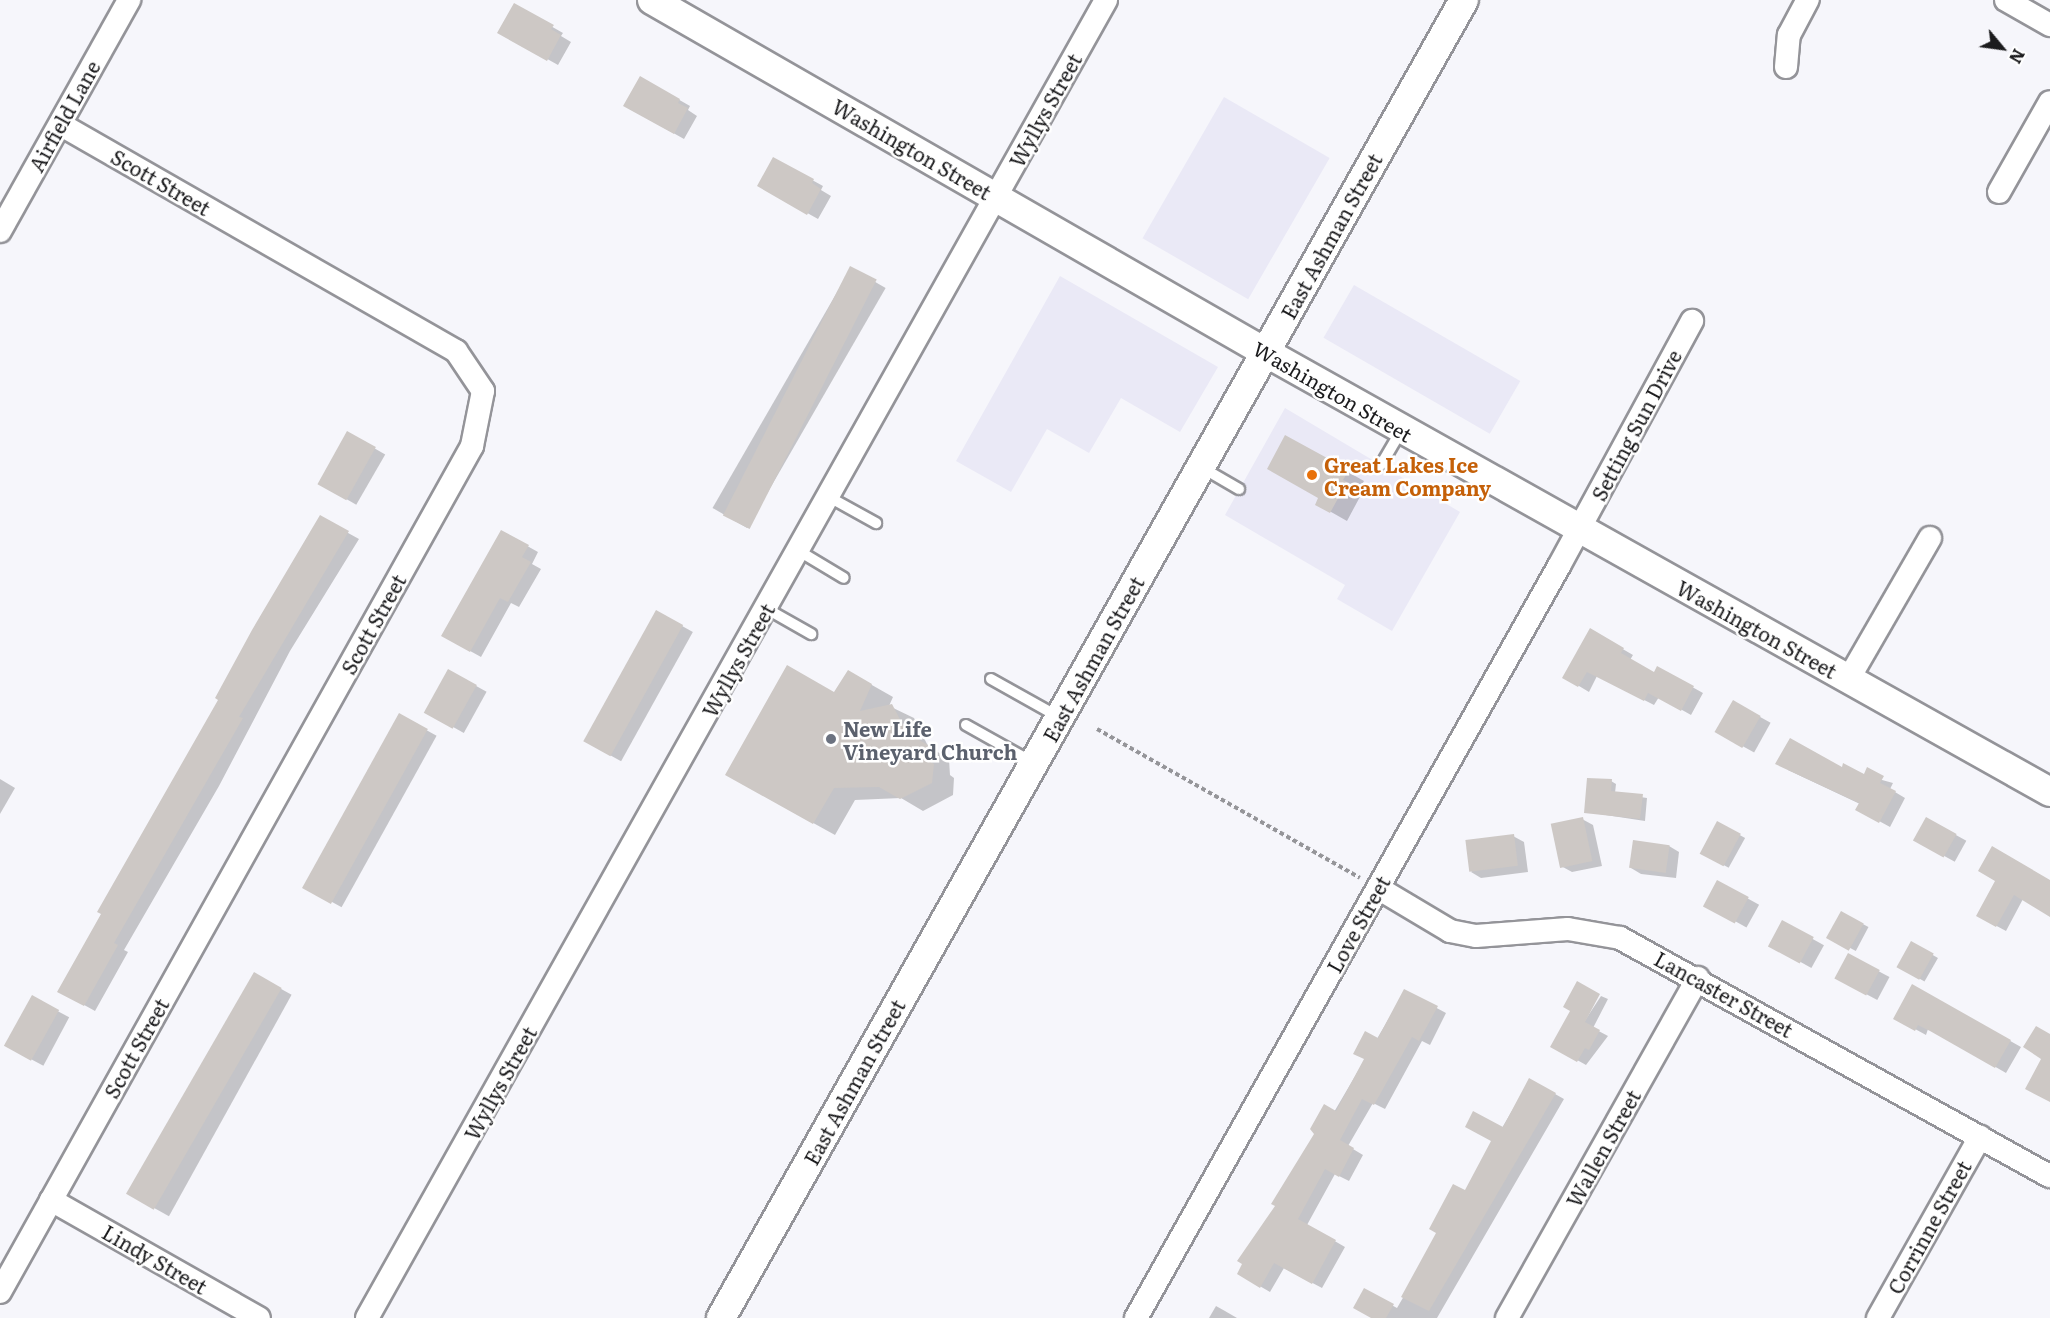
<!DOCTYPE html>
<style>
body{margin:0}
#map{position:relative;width:2050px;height:1318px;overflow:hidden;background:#f6f6fb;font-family:Literata,serif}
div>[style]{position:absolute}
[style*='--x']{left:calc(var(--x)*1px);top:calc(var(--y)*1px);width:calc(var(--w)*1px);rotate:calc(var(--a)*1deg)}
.built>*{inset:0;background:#eae9f6;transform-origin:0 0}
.shadow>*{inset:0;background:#0003;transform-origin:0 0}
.building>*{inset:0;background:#cdc8c5;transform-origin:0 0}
.path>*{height:4px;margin-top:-2px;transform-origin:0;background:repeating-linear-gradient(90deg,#959599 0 4.5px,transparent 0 7.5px)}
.roads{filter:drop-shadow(2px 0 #949499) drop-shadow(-2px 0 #949499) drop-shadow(0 2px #949499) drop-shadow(0 -2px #949499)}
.service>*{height:10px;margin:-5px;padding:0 5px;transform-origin:5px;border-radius:5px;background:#fff}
.minor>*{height:22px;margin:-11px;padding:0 11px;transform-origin:11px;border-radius:11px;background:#fff}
.tertiary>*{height:28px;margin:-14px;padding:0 14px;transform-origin:14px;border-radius:14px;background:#fff}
.dots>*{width:16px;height:16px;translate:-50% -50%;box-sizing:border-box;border:3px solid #fff;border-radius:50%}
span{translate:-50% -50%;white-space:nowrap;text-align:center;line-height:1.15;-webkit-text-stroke:5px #fff;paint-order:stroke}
.street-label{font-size:20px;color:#1b1b1d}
.food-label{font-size:20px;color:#c56008;font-weight:700}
.left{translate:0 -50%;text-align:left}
.worship-label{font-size:20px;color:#5b616d;font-weight:700}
.north{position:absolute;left:1972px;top:18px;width:60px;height:60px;-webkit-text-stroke:4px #fff;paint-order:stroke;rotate:119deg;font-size:16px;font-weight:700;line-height:24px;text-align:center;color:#1b1b1d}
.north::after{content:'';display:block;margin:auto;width:21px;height:27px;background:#1b1b1d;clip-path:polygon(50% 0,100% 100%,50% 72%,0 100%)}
</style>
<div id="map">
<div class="built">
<i style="left:1224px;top:97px;width:122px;height:163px;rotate:30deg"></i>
<i style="clip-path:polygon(1060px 276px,1218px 367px,1180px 432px,1121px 398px,1089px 453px,1047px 429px,1011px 492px,956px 461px)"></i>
<i style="left:1354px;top:285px;width:192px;height:61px;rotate:30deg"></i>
<i style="clip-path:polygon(1285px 408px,1460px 512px,1392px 631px,1337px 599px,1345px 585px,1225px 515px)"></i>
</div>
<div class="shadow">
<i style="clip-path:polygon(514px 5px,563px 33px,561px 36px,571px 42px,558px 65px,499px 32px)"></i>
<i style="clip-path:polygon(641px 78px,690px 106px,688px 110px,697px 116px,684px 139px,625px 106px)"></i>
<i style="clip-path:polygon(774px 159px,823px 186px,821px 190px,831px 196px,818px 219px,759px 186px)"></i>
<i style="left:851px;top:268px;width:40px;height:277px;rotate:30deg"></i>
<i style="left:348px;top:433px;width:43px;height:58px;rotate:30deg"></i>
<i style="clip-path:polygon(1286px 437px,1364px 481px,1359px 490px,1362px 493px,1347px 521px,1317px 504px,1320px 498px)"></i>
<i style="clip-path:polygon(321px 518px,359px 539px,290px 651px,219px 786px,124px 950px,128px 952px,95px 1011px,59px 991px)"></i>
<i style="clip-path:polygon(502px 532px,538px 552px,532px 564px,541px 569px,519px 607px,511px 603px,481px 657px,443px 636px)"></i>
<i style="left:657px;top:612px;width:41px;height:148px;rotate:29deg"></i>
<i style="clip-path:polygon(1590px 630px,1633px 655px,1630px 660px,1655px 674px,1658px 668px,1703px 693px,1691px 715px,1659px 697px,1654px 705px,1597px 676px,1589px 692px,1564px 677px)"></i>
<i style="left:449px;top:671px;width:43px;height:47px;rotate:29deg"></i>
<i style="clip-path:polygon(849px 672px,893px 697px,889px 706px,914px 718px,928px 746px,949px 759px,950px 775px,954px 778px,953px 795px,923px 811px,901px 798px,855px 800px,835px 835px,748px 787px,835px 694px)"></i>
<i style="left:1733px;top:702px;width:43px;height:34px;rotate:29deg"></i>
<i style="left:399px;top:715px;width:43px;height:196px;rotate:29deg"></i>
<i style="clip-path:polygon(1842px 769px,1893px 783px,1890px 789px,1905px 798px,1890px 827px,1868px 815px,1860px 804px,1788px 770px)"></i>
<i style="clip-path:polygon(0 779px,15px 788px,0 814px)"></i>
<i style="clip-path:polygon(1611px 781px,1616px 784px,1615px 793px,1647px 798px,1645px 821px,1586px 812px)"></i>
<i style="clip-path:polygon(1582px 819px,1593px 825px,1602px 866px,1572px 872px,1561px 866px)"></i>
<i style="left:1927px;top:819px;width:45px;height:24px;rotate:29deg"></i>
<i style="left:1718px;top:823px;width:31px;height:34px;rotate:29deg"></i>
<i style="clip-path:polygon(1513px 836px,1524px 842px,1528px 872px,1481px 878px,1471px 872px)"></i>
<i style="clip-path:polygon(1669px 846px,1679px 852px,1676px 878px,1641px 874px,1631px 868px)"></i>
<i style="clip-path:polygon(1997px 881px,2050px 882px,2050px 915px,2023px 899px,2006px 931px,1978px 916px)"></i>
<i style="left:1718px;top:882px;width:47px;height:26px;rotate:29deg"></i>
<i style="left:1842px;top:913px;width:30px;height:27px;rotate:28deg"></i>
<i style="left:1782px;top:922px;width:48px;height:26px;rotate:29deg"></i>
<i style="left:1912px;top:943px;width:30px;height:27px;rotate:30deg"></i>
<i style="left:1848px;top:955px;width:47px;height:26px;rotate:28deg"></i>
<i style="left:254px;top:974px;width:43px;height:253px;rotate:29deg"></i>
<i style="clip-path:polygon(1578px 983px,1580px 1028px,1601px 996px,1608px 999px,1593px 1028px,1608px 1036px,1586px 1065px,1552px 1046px,1572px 1010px)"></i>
<i style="clip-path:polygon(1912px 986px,2021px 1047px,2006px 1073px,1942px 1036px,1928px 1029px,1926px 1035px,1895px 1018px)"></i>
<i style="clip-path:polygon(1405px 991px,1446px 1013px,1430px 1045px,1422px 1041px,1385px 1109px,1373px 1103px,1348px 1146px,1363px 1155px,1349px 1181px,1335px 1174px,1307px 1225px,1345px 1247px,1322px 1288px,1284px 1268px,1270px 1292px,1239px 1274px)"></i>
<i style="left:33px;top:998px;width:41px;height:55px;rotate:28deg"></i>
<i style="clip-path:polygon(1530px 1080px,1564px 1099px,1437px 1318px,1373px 1318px,1364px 1290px,1397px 1308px)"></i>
<i style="clip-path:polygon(1216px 1306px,1225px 1311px,1237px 1318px,1209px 1318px)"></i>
</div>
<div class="building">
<i style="clip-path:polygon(514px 3px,554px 25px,551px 29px,561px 35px,547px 61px,497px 33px)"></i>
<i style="clip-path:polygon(640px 76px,680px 99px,678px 103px,688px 108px,674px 134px,623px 106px)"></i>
<i style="clip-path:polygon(773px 157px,814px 179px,812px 183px,821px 189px,807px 215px,757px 186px)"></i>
<i style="left:850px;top:266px;width:30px;height:280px;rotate:27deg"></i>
<i style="left:347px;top:431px;width:33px;height:61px;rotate:29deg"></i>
<i style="clip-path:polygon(1285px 435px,1349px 470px,1343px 480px,1347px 482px,1330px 513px,1315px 505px,1318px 498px,1267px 469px)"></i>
<i style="clip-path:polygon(320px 515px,349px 531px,239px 717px,243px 718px,114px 943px,118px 945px,84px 1006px,57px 992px,101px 914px,97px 912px,218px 700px,215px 698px,252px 630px)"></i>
<i style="clip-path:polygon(501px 530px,529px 545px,522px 557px,531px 562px,508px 602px,500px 598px,470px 652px,441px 636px)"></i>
<i style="left:656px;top:610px;width:31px;height:150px;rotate:29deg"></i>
<i style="clip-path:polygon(1590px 628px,1624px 648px,1621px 653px,1654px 672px,1657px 666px,1694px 686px,1681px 711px,1648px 693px,1644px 701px,1587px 672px,1578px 687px,1562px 678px)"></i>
<i style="clip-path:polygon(787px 665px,834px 692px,848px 670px,872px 684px,860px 711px,892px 704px,907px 733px,928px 745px,929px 761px,934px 764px,932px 783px,900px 799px,879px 787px,834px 788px,813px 824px,725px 775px)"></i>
<i style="left:448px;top:669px;width:33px;height:50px;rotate:29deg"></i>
<i style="left:1733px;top:700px;width:32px;height:37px;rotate:30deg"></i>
<i style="left:399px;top:713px;width:33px;height:200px;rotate:29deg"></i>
<i style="clip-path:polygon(1790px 738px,1842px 767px,1843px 763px,1864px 774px,1867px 767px,1884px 776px,1880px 783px,1896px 791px,1879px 823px,1855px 810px,1859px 803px,1775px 764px)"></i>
<i style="clip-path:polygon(1587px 778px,1612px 779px,1611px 791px,1643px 794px,1640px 819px,1584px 813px)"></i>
<i style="left:1583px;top:817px;width:45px;height:33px;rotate:78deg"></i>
<i style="left:1926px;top:817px;width:35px;height:27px;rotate:29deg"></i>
<i style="left:1717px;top:821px;width:27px;height:37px;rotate:28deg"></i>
<i style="left:1514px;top:834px;width:32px;height:49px;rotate:83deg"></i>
<i style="left:1633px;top:840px;width:37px;height:28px;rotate:8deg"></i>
<i style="clip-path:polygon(1992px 846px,2050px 880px,2050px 917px,2014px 895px,1996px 927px,1976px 916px,1995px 881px,1978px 871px)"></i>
<i style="left:1717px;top:880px;width:36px;height:30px;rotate:28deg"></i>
<i style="left:1841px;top:911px;width:26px;height:31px;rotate:29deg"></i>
<i style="left:1782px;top:920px;width:36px;height:30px;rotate:28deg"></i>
<i style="left:1911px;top:941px;width:26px;height:30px;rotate:29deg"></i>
<i style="left:1848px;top:953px;width:36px;height:29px;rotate:28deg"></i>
<i style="left:254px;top:972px;width:32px;height:256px;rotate:30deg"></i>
<i style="clip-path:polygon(1577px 981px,1600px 994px,1585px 1022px,1600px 1030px,1589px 1050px,1585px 1048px,1577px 1062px,1550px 1047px,1570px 1011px,1563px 1007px)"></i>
<i style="clip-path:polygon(1912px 984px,2011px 1040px,1995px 1068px,1930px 1031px,1918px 1025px,1915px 1031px,1893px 1019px)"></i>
<i style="clip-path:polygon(1404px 989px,1438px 1006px,1419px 1041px,1412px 1037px,1374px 1105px,1362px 1099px,1340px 1140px,1354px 1148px,1339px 1177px,1325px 1169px,1298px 1219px,1336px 1240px,1312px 1284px,1274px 1263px,1260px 1288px,1237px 1274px,1242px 1264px,1237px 1261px,1275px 1206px,1271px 1204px,1314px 1134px,1310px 1129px,1324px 1104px,1336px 1111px,1364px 1059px,1353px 1054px,1365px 1031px,1378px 1038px)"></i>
<i style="left:32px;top:995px;width:31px;height:58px;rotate:29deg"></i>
<i style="clip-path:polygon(2036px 1026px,2050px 1034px,2050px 1102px,2025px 1089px,2041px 1059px,2023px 1047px)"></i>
<i style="clip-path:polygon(1529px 1078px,1556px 1093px,1429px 1311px,1401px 1297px,1436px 1233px,1429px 1229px,1453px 1184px,1465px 1190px,1491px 1141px,1465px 1127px,1473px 1111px,1503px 1127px)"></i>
<i style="clip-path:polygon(1364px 1288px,1394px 1304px,1386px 1318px,1371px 1318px,1353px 1308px)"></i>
</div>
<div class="path">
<i style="--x:1097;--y:729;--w:302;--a:29.5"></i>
</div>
<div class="roads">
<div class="service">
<i style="--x:1381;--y:465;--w:42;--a:-59.7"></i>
<i style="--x:1201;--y:467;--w:44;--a:30.1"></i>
<i style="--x:829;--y:497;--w:54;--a:29"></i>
<i style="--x:799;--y:551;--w:52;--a:31"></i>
<i style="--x:767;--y:609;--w:51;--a:29.6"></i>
<i style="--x:991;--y:679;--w:78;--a:29.2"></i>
<i style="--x:966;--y:725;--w:78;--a:29.2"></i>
</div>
<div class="minor">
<i style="--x:2006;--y:0;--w:51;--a:29.6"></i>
<i style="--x:1786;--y:67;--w:32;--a:-85"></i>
<i style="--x:1789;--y:35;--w:40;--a:-62"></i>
<i style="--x:1999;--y:192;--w:103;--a:-60.5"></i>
<i style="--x:0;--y:231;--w:265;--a:-60.8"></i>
<i style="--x:1848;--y:680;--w:164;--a:-60"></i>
<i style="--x:1378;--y:888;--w:84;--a:30.8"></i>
<i style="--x:1450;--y:931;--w:26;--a:11"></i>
<i style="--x:1476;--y:936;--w:92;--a:-4.4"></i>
<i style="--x:1568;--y:929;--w:53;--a:9.8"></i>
<i style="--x:1620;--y:938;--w:491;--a:29"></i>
<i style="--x:51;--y:1200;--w:239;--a:29.6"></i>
<i style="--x:0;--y:1292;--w:969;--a:-60.84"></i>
<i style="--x:472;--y:446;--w:56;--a:-78.7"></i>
<i style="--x:483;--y:391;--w:48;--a:-124"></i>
<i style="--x:456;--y:351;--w:456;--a:-150.2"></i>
<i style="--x:367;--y:1318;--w:1511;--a:-60.72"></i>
<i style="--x:1136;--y:1318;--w:863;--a:-60.64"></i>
<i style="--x:1559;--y:566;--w:279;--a:-61.5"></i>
<i style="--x:1507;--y:1318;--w:390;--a:-60.7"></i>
<i style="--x:1878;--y:1318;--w:208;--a:-60.6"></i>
</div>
<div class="tertiary">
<i style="--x:652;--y:0;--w:707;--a:29.87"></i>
<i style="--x:1265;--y:352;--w:900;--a:29.27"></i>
<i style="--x:721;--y:1318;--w:1513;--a:-60.59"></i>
</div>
</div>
<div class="dots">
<i style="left:1312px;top:475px;background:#e8710a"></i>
<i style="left:831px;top:739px;background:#6b7280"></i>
</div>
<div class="street-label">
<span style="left:1045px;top:110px;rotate:-61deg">Wyllys Street</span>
<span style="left:64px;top:116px;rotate:-61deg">Airfield Lane</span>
<span style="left:912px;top:149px;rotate:30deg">Washington Street</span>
<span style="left:161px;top:182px;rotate:30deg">Scott Street</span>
<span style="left:1331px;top:236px;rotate:-61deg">East Ashman Street</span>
<span style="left:1333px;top:391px;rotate:30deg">Washington Street</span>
<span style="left:1636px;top:425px;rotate:-62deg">Setting Sun Drive</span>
<span style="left:373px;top:624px;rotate:-61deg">Scott Street</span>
<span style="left:1757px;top:629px;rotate:29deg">Washington Street</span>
<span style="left:1093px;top:659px;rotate:-61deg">East Ashman Street</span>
<span style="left:738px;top:660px;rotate:-61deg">Wyllys Street</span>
<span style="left:1358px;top:924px;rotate:-61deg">Love Street</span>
<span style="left:1724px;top:994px;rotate:29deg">Lancaster Street</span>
<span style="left:136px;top:1048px;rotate:-61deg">Scott Street</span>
<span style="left:854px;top:1082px;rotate:-61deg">East Ashman Street</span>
<span style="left:500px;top:1083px;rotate:-61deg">Wyllys Street</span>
<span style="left:1603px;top:1148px;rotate:-61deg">Wallen Street</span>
<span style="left:1929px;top:1227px;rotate:-61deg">Corrinne Street</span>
<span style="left:155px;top:1259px;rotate:30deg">Lindy Street</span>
</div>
<div class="food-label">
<span class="left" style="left:1324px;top:476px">Great Lakes Ice<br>Cream Company</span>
</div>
<div class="worship-label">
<span class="left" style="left:843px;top:740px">New Life<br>Vineyard Church</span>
</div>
<div class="north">N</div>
</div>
